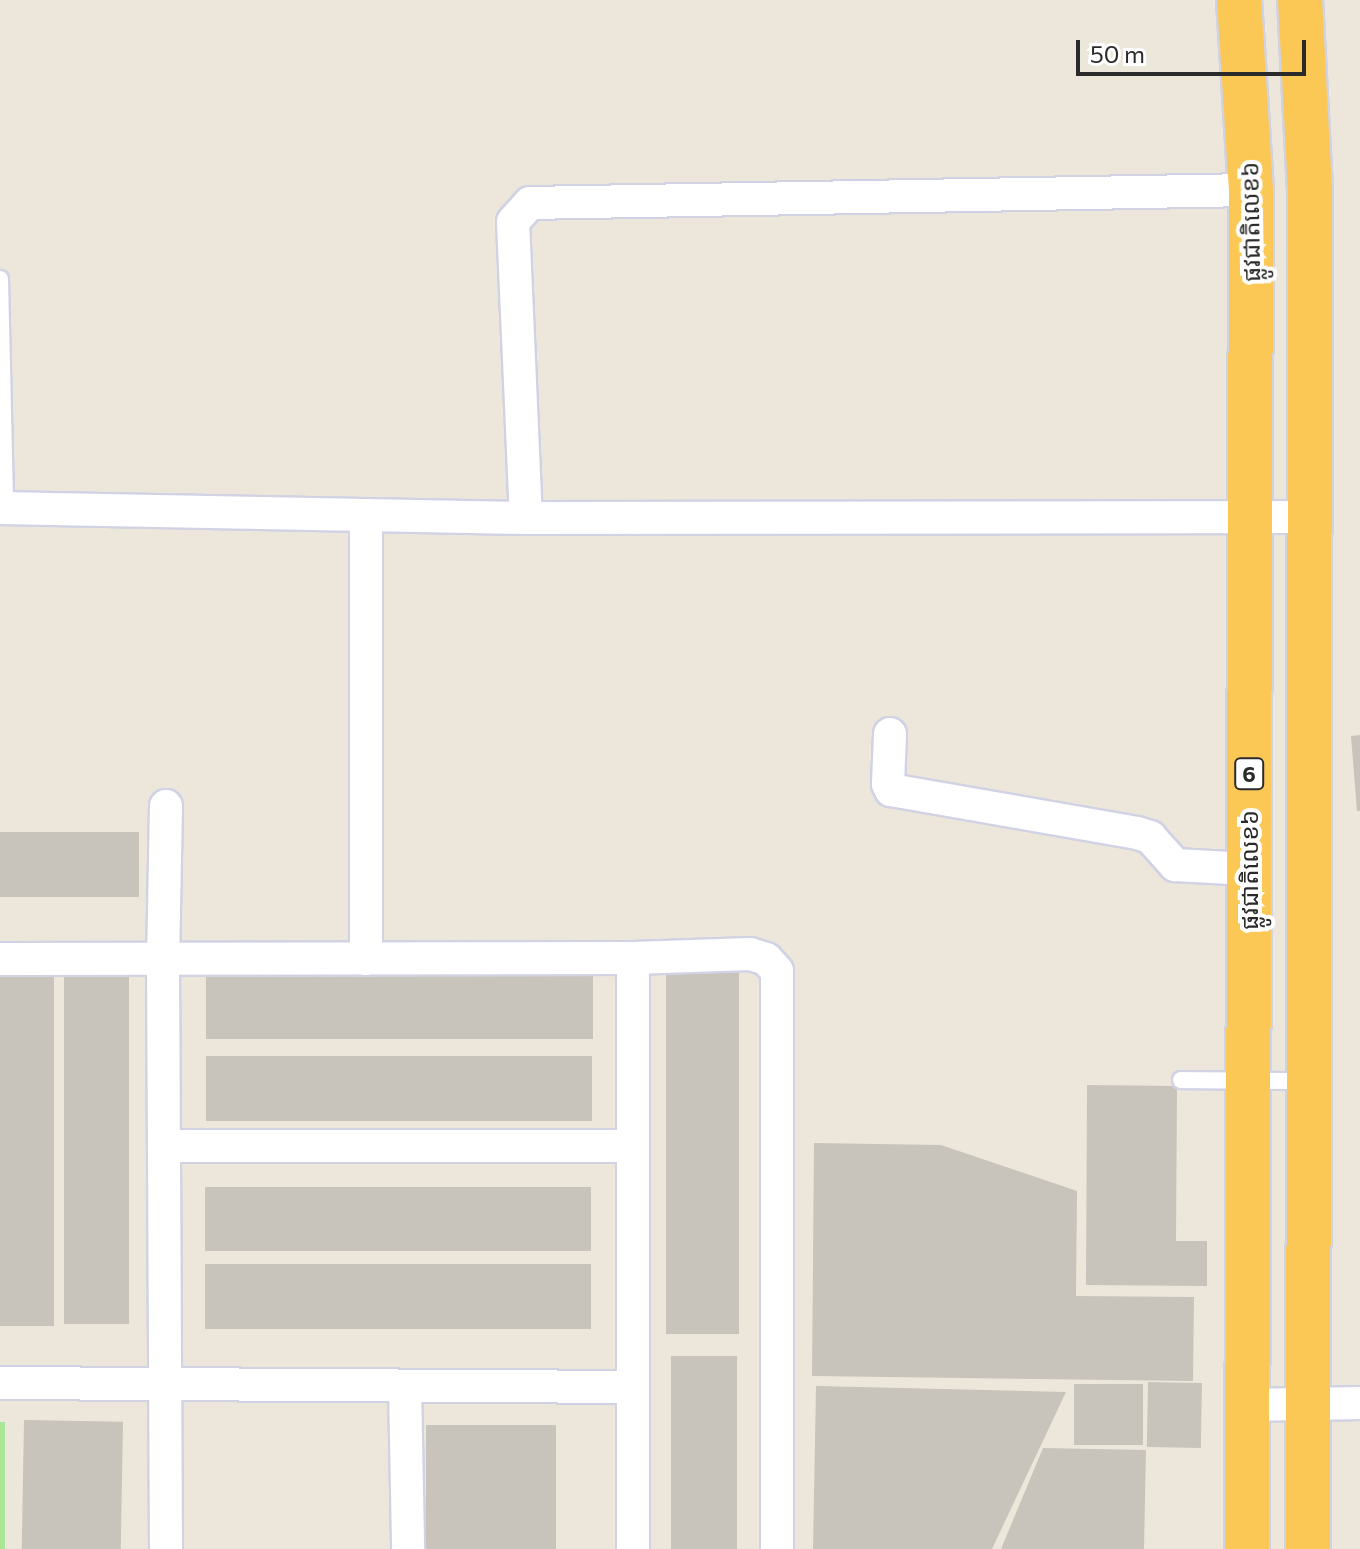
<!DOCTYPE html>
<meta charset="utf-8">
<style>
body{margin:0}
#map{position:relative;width:1360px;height:1549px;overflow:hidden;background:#ede7db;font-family:Commissioner,"Noto Sans Khmer",sans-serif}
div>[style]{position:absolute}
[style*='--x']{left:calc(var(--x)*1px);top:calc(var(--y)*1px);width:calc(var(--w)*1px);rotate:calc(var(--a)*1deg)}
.green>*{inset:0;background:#a9e695;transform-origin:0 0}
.building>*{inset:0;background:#c8c4bb;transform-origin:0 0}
.roads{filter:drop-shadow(2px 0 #d1d2e4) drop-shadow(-2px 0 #d1d2e4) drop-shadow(0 2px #d1d2e4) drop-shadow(0 -2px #d1d2e4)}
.service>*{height:16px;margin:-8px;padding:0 8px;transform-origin:8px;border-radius:8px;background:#fff}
.minor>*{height:32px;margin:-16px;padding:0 16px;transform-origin:16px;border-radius:16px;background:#fff}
.trunk>*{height:44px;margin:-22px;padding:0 22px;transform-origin:22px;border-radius:22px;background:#fbc855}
span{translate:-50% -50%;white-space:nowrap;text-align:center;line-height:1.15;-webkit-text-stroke:8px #fff;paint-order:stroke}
.shield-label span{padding:2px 6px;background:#fff;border:2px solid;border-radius:6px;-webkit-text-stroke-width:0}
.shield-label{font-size:22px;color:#2a2a2a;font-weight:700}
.street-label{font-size:24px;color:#2a2a2a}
.scale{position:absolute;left:1076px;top:40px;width:230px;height:36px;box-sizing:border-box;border:4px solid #2a2a2a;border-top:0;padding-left:10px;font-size:24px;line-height:28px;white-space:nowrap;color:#2a2a2a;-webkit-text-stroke:6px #fff;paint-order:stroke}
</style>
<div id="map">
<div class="green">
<i style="left:0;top:1422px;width:5px;height:127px"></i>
</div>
<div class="building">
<i style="clip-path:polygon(1360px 735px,1360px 811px,1357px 811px,1351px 736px)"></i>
<i style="left:0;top:832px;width:139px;height:65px"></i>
<i style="left:666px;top:964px;width:73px;height:370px"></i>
<i style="left:64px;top:965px;width:65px;height:359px"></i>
<i style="left:0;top:967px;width:54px;height:359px"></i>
<i style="left:593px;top:974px;width:65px;height:387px;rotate:90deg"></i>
<i style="left:592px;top:1056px;width:65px;height:386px;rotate:90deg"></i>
<i style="clip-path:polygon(1087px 1085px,1177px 1086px,1176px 1241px,1207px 1241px,1207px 1286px,1086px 1285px)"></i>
<i style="clip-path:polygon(814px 1143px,941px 1145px,1077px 1191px,1076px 1296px,1194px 1297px,1193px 1381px,812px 1376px)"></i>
<i style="left:591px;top:1187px;width:64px;height:386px;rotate:90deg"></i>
<i style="left:591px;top:1264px;width:65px;height:386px;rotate:90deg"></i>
<i style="left:671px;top:1356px;width:66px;height:193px"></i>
<i style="left:1148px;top:1382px;width:54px;height:65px;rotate:1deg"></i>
<i style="left:1074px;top:1384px;width:69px;height:61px"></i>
<i style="clip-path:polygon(816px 1386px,1066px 1392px,992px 1549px,813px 1549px)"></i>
<i style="left:24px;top:1420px;width:99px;height:129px;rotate:1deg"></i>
<i style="left:426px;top:1425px;width:130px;height:124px"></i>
<i style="clip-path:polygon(1043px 1448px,1146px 1450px,1144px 1549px,1001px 1549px)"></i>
</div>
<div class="roads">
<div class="service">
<i style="--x:0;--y:279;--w:229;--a:88.7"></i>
<i style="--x:1181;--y:1080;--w:126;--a:0.5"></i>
</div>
<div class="minor">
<i style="--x:1251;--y:190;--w:721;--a:178.97"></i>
<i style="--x:530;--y:203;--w:25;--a:132"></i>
<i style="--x:513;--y:222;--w:296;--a:87.5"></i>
<i style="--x:526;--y:518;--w:783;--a:-0.07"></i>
<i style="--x:0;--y:508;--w:526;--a:1.09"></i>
<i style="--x:366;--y:515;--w:444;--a:90"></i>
<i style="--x:890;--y:734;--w:50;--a:92.3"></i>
<i style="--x:888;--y:784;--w:7;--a:63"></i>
<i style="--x:891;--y:790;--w:250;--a:9.9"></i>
<i style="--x:1137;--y:833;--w:14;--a:17"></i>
<i style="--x:1150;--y:837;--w:38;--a:48"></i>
<i style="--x:1175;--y:865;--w:74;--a:3.1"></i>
<i style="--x:166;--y:806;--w:153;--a:91.1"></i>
<i style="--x:163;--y:959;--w:590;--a:89.71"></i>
<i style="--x:0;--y:959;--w:633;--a:-0.09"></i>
<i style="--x:633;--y:958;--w:117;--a:-2"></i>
<i style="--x:750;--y:954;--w:17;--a:17"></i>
<i style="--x:766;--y:959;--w:16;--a:47"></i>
<i style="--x:777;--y:971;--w:578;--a:90"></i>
<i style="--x:164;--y:1146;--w:469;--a:0"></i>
<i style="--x:0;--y:1383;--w:633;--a:0.36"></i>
<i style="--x:405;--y:1386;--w:163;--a:88.9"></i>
<i style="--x:1248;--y:1405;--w:112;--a:-1"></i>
<i style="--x:633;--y:1549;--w:591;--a:-90"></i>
</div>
<div class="trunk">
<i style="--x:1239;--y:0;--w:190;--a:86.4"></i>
<i style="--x:1251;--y:190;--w:1359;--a:90.17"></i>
<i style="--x:1300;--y:0;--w:190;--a:87"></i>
<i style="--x:1310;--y:190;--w:1359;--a:90.08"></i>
</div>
</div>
<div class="shield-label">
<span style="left:1249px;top:774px">6</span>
</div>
<div class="street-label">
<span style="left:1250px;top:222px;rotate:-91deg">ផ្លូវជាតិលេខ៦</span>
<span style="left:1249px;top:870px;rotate:-90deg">ផ្លូវជាតិលេខ៦</span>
</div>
<div class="scale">50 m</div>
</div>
